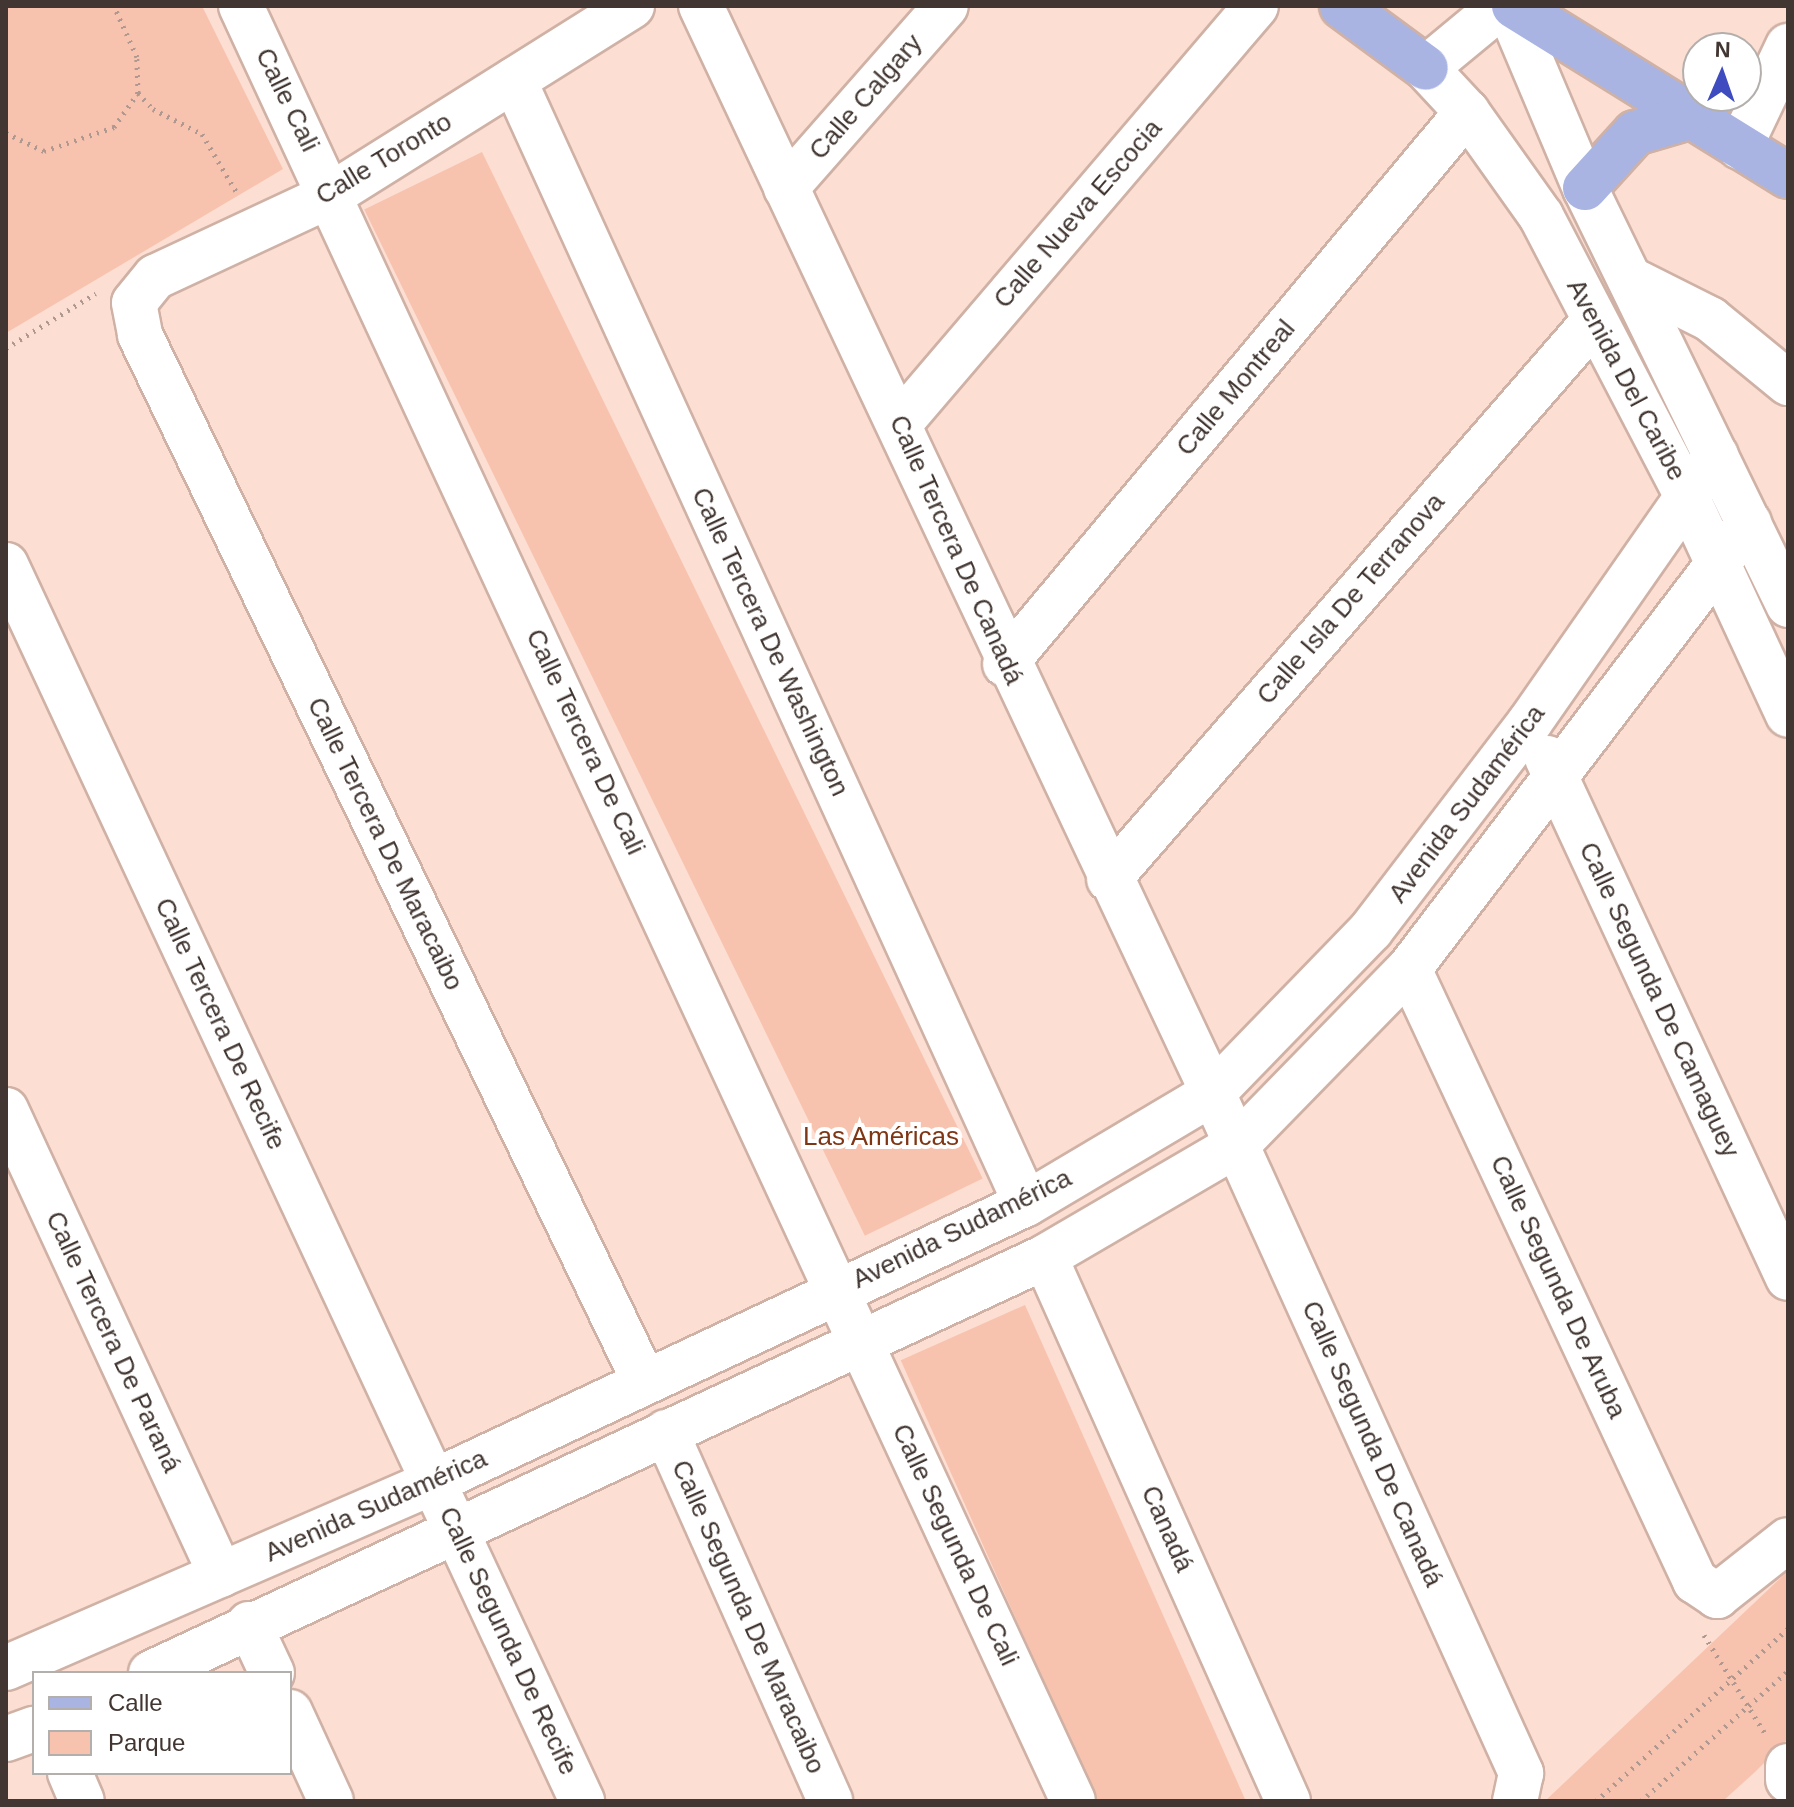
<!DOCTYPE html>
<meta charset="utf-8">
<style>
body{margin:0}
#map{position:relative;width:1794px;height:1807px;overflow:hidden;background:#fdded2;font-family:Helvetica,sans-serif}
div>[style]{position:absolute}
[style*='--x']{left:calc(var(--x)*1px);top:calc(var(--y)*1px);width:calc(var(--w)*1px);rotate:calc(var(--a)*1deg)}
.green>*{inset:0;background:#f8c3ae;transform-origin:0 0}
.path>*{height:5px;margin-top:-2.5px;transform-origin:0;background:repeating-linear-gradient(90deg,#af988f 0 2px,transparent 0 8px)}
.roads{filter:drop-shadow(2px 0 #cfb1a5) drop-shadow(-2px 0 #cfb1a5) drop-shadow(0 2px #cfb1a5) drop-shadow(0 -2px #cfb1a5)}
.minor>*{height:44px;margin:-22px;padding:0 22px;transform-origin:22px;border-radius:22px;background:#fff}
.major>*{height:44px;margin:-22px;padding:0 22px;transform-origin:22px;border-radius:22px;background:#a9b4e3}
span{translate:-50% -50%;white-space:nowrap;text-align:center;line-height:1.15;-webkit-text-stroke:8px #fff;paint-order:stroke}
.street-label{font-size:26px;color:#413631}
.park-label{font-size:26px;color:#7f3614}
.frame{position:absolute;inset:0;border:8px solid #413631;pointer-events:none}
.legend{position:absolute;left:32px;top:1671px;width:260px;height:104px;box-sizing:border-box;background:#fff;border:2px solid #b3afad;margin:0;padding:10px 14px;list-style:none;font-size:24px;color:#413631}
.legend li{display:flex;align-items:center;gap:16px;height:40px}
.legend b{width:40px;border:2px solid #b3afad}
.north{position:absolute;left:1682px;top:32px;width:80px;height:80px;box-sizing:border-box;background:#fff;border:2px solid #b3afad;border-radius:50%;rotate:2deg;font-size:22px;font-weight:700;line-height:32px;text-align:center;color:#413631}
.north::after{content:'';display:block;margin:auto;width:28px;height:36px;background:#3e4cbf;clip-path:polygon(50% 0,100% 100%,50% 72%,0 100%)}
</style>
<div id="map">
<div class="green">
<i style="clip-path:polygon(6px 6px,202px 6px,283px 169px,6px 333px)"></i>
<i style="left:482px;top:152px;width:1142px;height:131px;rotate:64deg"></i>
<i style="left:1025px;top:1305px;width:542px;height:136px;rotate:66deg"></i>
<i style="clip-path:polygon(1788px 1571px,1788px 1739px,1755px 1772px,1723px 1801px,1545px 1801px)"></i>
</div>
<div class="path">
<i style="--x:138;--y:93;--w:22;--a:47"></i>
<i style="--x:153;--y:109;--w:55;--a:27"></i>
<i style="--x:202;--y:134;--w:69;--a:59.3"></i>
<i style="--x:6;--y:133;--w:42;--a:25.3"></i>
<i style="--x:44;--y:151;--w:74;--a:-18.9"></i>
<i style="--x:114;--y:127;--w:42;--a:-54.8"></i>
<i style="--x:138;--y:93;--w:36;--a:-92"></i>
<i style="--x:137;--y:57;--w:56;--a:-114.3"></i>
<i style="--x:6;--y:348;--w:105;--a:-31.4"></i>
<i style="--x:1704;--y:1635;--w:118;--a:58.2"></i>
<i style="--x:1596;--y:1801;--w:258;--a:-41.9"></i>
<i style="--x:1641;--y:1801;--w:196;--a:-41.5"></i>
</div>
<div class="roads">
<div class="minor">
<i style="--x:241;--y:6;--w:1978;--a:65.13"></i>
<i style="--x:632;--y:6;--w:355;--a:147.9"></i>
<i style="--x:331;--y:195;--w:194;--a:155"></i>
<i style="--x:155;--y:277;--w:33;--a:129"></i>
<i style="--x:134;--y:303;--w:33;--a:79"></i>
<i style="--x:140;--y:335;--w:1161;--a:64.27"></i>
<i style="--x:701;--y:6;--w:1202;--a:64.78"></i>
<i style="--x:1213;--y:1093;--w:747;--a:65.63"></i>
<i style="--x:1521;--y:1773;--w:29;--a:102"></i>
<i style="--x:1501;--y:6;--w:97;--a:140.4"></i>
<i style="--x:1426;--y:68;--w:60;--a:47"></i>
<i style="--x:1467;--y:112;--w:128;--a:54.6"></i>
<i style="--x:1541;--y:216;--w:317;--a:62.5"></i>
<i style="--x:1687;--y:497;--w:240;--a:65.1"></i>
<i style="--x:1508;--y:6;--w:198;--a:67.1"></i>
<i style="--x:1585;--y:188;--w:464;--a:64"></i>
<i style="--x:514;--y:80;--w:1235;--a:65.51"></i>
<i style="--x:1740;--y:147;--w:112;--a:-64.6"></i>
<i style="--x:786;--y:188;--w:242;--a:-48.7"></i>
<i style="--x:1636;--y:282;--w:83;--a:26.6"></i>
<i style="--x:1710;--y:319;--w:101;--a:39.4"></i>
<i style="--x:900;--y:423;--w:548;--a:-49.51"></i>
<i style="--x:6;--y:565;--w:1364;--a:65.01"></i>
<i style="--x:1005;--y:664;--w:720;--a:-50.07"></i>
<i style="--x:1547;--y:758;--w:573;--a:65.13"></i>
<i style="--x:1109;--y:879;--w:739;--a:-49"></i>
<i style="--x:1409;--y:969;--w:676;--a:64.95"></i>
<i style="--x:1695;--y:1581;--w:27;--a:34"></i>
<i style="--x:1717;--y:1596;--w:90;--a:-38.3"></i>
<i style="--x:6;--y:1110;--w:512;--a:65.19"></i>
<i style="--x:1045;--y:1257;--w:596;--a:65.93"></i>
<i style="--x:666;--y:1432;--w:404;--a:66"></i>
<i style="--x:249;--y:1624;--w:54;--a:64.9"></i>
<i style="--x:6;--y:1668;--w:466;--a:-23.5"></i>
<i style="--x:433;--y:1482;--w:655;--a:-25.12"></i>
<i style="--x:1026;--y:1204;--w:217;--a:-30.7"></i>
<i style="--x:1213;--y:1093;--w:227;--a:-45.9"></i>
<i style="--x:1371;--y:930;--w:262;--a:-52.6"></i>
<i style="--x:1530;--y:722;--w:325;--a:-55.1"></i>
<i style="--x:151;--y:1673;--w:986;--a:-24.95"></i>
<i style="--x:1045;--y:1257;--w:222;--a:-30.3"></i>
<i style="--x:1237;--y:1145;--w:246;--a:-45.7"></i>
<i style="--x:1409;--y:969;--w:561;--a:-52.68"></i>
<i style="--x:290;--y:1712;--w:98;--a:65.3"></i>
<i style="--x:6;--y:1739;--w:30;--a:-20"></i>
<i style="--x:1788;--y:1766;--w:14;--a:90"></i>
<i style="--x:70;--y:1773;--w:30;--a:67"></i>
</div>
<div class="major">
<i style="--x:1342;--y:6;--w:104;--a:36.4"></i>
<i style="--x:1514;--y:6;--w:322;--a:31.8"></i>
<i style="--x:1585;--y:188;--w:74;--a:-47.7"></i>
<i style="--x:1635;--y:133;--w:56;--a:-16.5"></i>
</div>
</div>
<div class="street-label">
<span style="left:866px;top:97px;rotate:-49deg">Calle Calgary</span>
<span style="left:287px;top:100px;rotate:64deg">Calle Cali</span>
<span style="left:384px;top:159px;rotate:-31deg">Calle Toronto</span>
<span style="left:1078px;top:214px;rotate:-49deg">Calle Nueva Escocia</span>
<span style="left:1626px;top:380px;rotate:62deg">Avenida Del Caribe</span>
<span style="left:1236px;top:388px;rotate:-50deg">Calle Montreal</span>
<span style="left:956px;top:550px;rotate:66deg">Calle Tercera De Canadá</span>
<span style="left:1351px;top:599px;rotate:-49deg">Calle Isla De Terranova</span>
<span style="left:770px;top:642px;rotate:65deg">Calle Tercera De Washington</span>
<span style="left:585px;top:742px;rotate:65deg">Calle Tercera De Cali</span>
<span style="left:1467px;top:804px;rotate:-53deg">Avenida Sudamérica</span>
<span style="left:385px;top:844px;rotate:64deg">Calle Tercera De Maracaibo</span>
<span style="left:1659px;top:1000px;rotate:65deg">Calle Segunda De Camaguey</span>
<span style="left:220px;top:1024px;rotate:65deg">Calle Tercera De Recife</span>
<span style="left:962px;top:1229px;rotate:-26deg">Avenida Sudamérica</span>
<span style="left:1558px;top:1287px;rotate:65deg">Calle Segunda De Aruba</span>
<span style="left:113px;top:1342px;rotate:65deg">Calle Tercera De Paraná</span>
<span style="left:1372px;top:1444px;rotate:66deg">Calle Segunda De Canadá</span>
<span style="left:376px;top:1506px;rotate:-24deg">Avenida Sudamérica</span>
<span style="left:1167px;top:1529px;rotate:66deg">Canadá</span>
<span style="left:955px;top:1545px;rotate:65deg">Calle Segunda De Cali</span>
<span style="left:748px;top:1617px;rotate:66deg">Calle Segunda De Maracaibo</span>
<span style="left:508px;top:1641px;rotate:65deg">Calle Segunda De Recife</span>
</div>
<div class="park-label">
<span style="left:881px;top:1137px">Las Américas</span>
</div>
<div class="frame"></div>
<ul class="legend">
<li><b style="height:10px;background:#a9b4e3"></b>Calle</li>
<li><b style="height:22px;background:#f8c3ae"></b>Parque</li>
</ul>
<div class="north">N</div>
</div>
